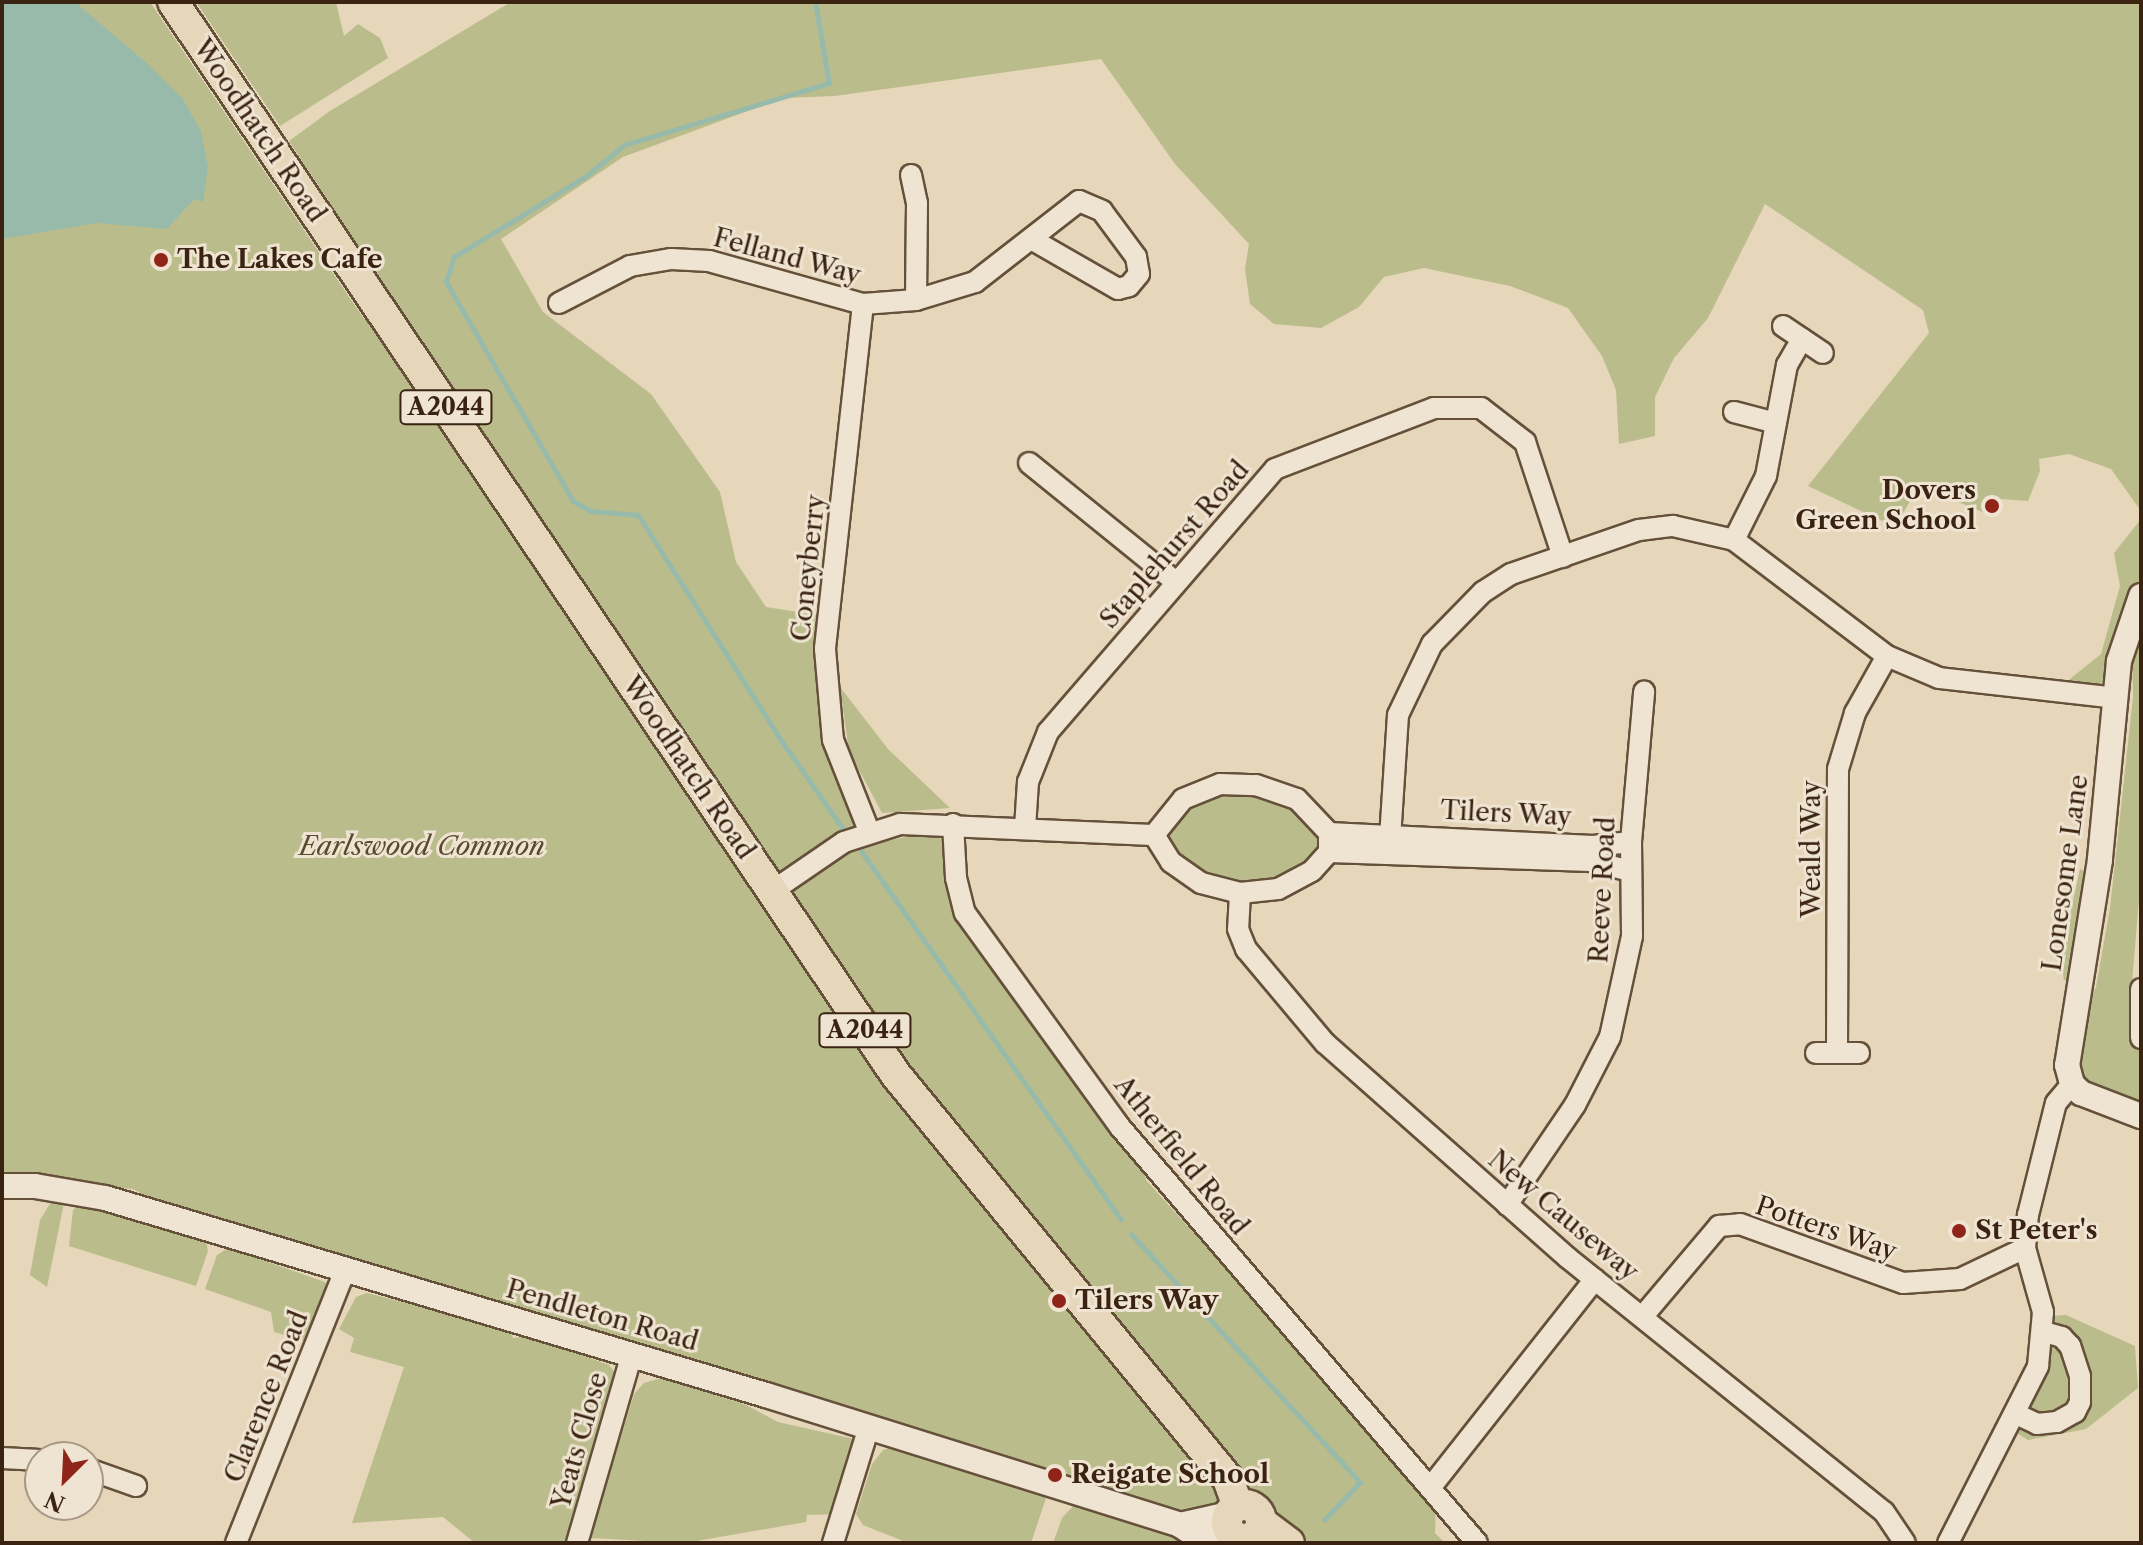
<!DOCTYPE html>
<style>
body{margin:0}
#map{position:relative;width:2143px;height:1545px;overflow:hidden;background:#e6d6ba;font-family:"Libre Caslon Text",serif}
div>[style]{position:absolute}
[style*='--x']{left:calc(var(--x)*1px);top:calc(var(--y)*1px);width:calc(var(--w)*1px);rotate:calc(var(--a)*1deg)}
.green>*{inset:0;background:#bbbc8c}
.water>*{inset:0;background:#97baab}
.stream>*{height:5px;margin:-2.5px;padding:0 2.5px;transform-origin:2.5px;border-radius:2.5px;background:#97baab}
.roads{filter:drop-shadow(2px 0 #65503a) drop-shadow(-2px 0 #65503a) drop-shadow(0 2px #65503a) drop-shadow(0 -2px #65503a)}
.minor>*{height:20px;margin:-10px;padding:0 10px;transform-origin:10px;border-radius:10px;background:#efe4d2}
.tertiary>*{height:24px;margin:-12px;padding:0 12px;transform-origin:12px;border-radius:12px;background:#efe4d2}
.primary>*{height:30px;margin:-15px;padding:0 15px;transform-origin:15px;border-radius:15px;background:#e6d6ba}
.primary>.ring{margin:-15px;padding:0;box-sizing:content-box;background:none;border:30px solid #e6d6ba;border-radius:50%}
.dots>*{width:22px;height:22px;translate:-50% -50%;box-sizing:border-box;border:4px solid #efe4d2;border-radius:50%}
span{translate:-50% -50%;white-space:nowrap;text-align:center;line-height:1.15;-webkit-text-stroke:6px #efe4d2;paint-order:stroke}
.shield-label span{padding:2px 6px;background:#efe4d2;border:2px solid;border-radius:6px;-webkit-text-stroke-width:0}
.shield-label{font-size:24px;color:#3a2310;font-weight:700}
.street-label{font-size:26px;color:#3a2310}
.poi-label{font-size:26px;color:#3a2310;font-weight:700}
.left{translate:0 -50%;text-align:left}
.right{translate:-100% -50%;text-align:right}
.park-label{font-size:26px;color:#5a492f;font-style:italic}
.frame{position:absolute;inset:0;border:4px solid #3a2310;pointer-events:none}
.north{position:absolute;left:24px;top:1441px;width:80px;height:80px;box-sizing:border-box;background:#efe4d2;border:2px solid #a79784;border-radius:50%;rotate:204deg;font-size:22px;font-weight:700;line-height:32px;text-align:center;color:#3a2310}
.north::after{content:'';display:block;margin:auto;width:28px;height:36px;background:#8f2418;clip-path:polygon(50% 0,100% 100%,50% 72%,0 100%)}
</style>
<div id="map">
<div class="green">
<i style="clip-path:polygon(2px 2px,150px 2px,364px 319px,394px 300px,289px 141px,330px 111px,511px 2px,2141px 2px,2141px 511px,2111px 469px,2069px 454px,2039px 459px,2040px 471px,2028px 501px,1988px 498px,1985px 513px,1919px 486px,1895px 527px,1808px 486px,1929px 333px,1923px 310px,1765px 204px,1708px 318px,1674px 358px,1655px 397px,1655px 436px,1619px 444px,1616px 390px,1602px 356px,1568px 308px,1510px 286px,1424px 268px,1384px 277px,1359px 307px,1321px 328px,1274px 324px,1250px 304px,1245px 269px,1249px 244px,1175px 164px,1101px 59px,835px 96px,783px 98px,623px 157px,501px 239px,543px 312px,651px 394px,720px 492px,736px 562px,766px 607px,817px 615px,818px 682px,856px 823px,870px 845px,913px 835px,932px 834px,943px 840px,950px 856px,950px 886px,1144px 1169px,1146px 1180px,1436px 1501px,1435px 1533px,1445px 1543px,1305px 1543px,1246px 1485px,1210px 1511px,1181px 1514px,175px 1211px,133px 1189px,2px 1176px)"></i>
<i style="clip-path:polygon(196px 2px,336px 2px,344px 36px,358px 24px,380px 38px,388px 58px,280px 126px)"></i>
<i style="clip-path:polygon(2141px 519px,2141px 581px,2123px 622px,2110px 679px,2096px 686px,2065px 683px,2101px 654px,2120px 586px,2114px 553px)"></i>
<i style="clip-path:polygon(2141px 617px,2141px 876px,2129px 1018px,2141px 1056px,2141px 1106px,2087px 1083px,2078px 1072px,2085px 1011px,2096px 987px,2110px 908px,2133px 697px,2132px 640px)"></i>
<i style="clip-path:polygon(840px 687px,888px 749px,950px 808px,882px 813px,849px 751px)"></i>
<i style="clip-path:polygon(1249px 792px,1280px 802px,1319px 827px,1322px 844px,1314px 855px,1272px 880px,1231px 883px,1196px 869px,1172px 847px,1166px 825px,1211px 796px)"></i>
<i style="clip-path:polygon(2080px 869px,2087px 872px,2069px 980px,2064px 980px,2060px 958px)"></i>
<i style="clip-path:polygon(53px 1199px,64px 1203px,47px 1287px,30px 1275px,40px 1220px)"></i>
<i style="clip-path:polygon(81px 1203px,206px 1241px,208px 1251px,196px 1286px,69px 1246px,73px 1210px)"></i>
<i style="clip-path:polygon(228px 1248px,325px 1282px,330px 1292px,308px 1342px,274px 1332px,271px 1312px,205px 1289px,217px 1255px)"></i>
<i style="clip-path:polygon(367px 1293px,509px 1329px,513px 1338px,529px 1336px,609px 1365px,618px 1377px,570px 1543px,475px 1543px,443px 1517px,352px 1523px,404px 1367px,350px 1352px,354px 1338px,339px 1329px,356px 1297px)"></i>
<i style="clip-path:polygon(2066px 1315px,2135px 1346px,2138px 1388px,2086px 1429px,2028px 1440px,2013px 1431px,2042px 1380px,2051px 1345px,2050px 1316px)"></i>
<i style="clip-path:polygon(661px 1378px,744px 1404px,778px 1422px,854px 1439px,858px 1448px,840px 1514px,807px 1515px,806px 1522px,685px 1543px,590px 1538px,634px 1394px,644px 1383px)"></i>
<i style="clip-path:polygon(893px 1447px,1043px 1493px,1046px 1498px,1031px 1543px,908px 1543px,863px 1525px,856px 1514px,872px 1464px,883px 1450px)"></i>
<i style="clip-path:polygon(1074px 1505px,1107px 1512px,1191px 1543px,1053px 1543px,1062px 1518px)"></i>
</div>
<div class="water">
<i style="clip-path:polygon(2px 2px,75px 2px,149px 65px,182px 98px,201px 131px,208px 167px,203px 202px,194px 199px,167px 229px,96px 223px,2px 239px)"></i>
</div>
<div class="stream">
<i style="--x:815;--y:2;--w:82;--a:80.2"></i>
<i style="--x:829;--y:83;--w:214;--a:163.2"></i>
<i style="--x:624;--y:145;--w:49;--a:140.8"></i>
<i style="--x:586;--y:176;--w:155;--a:148.5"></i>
<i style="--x:454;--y:257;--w:26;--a:108"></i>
<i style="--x:446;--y:282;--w:253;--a:59.9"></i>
<i style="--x:573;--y:501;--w:21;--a:29"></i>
<i style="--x:591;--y:511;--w:47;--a:4.9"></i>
<i style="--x:638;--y:515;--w:262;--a:57.6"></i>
<i style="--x:778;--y:736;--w:113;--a:55"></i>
<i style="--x:861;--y:851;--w:451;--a:54.8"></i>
<i style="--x:1131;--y:1234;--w:338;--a:47.3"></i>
<i style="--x:1360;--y:1482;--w:52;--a:133.5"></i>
</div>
<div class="roads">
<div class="minor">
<i style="--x:911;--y:175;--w:29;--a:78"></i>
<i style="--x:917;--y:203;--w:97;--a:90.6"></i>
<i style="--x:559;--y:303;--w:80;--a:-27.5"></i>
<i style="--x:630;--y:266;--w:42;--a:-9.7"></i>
<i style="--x:671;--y:259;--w:38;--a:3"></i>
<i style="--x:709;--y:261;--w:160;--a:15.6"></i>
<i style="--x:863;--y:304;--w:53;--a:-4.3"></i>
<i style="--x:916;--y:300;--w:62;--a:-17"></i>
<i style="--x:975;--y:282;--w:132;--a:-37.9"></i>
<i style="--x:1079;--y:201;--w:25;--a:23"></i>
<i style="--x:1102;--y:211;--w:57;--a:53.5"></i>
<i style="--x:1136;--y:257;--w:17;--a:80"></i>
<i style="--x:1139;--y:274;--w:16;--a:130"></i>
<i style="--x:1129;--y:286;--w:11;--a:165"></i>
<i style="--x:1118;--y:289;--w:100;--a:-150.1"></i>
<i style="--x:863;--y:304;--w:347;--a:96.3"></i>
<i style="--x:825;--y:649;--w:91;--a:85"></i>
<i style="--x:833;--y:740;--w:98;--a:68.4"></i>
<i style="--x:1783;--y:326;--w:48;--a:34"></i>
<i style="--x:1734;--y:412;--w:43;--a:14.7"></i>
<i style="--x:1029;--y:463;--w:189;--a:39"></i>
<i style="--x:1734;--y:540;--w:72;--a:-63.4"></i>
<i style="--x:1766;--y:476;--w:113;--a:-79.3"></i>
<i style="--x:1787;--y:365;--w:30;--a:-60"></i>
<i style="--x:1220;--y:784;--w:36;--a:2"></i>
<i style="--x:1256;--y:785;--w:43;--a:18.9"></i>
<i style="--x:1297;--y:799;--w:47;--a:46.7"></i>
<i style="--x:1329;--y:833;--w:19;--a:90"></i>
<i style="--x:1329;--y:852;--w:25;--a:132"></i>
<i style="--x:1312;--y:871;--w:38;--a:152"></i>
<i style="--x:1278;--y:889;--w:38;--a:174"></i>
<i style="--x:1240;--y:893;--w:40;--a:-165.6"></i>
<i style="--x:1201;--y:883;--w:37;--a:-145"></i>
<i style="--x:1171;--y:862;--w:32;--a:-122"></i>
<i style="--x:1154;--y:835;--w:46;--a:-51.1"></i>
<i style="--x:1183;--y:799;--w:40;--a:-22"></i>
<i style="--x:953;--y:824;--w:54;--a:86.8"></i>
<i style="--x:956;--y:878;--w:36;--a:76"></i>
<i style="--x:965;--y:913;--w:264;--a:54.1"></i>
<i style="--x:1120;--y:1127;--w:548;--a:49.36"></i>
<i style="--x:1025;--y:828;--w:46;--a:-86.3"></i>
<i style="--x:1028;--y:782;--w:54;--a:-68.2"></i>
<i style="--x:1048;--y:732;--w:347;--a:-49.2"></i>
<i style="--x:1275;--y:469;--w:170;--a:-21"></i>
<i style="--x:1434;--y:408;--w:47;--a:0"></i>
<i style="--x:1481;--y:408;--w:56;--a:37.7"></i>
<i style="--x:1525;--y:442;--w:121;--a:71.7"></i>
<i style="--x:1329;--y:833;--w:264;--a:2.8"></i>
<i style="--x:1593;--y:846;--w:38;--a:-6"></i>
<i style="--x:1329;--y:852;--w:261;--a:2"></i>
<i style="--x:1590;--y:861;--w:42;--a:13.7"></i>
<i style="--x:1389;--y:854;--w:139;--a:-86.3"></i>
<i style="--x:1398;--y:715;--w:79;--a:-64.4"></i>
<i style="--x:1432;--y:644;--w:73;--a:-45.6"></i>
<i style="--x:1483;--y:592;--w:33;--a:-33"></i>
<i style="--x:1511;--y:574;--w:135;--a:-19"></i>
<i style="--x:1639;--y:530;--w:34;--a:-7"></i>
<i style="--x:1673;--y:526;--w:63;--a:12.9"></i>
<i style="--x:1734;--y:540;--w:192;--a:37.2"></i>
<i style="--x:1887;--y:656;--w:56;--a:22.9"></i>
<i style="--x:1939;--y:678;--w:178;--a:6.4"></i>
<i style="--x:771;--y:892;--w:88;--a:-34.4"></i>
<i style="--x:844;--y:842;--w:59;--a:-17.8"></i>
<i style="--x:900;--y:824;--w:254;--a:2.5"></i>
<i style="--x:1240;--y:893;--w:36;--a:93"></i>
<i style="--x:1238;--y:929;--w:22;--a:68"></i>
<i style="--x:1246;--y:949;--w:123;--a:50"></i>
<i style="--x:1325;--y:1043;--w:324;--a:41.5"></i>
<i style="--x:1568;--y:1258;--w:405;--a:38.8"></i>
<i style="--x:1884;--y:1512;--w:37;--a:56"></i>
<i style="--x:2141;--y:989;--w:49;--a:90"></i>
<i style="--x:1837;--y:1052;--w:283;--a:-89.8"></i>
<i style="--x:1838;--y:769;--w:59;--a:-73.1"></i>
<i style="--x:1855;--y:713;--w:65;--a:-60.7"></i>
<i style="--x:1816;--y:1053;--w:43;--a:0"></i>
<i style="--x:1507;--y:1205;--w:121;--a:-55.8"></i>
<i style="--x:1575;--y:1105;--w:76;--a:-62.8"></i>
<i style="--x:1610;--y:1037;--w:103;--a:-77.7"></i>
<i style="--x:1632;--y:936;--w:94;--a:-90.6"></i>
<i style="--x:1631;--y:842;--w:151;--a:-85"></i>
<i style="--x:1643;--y:1316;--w:118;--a:-49.8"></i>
<i style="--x:1719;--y:1226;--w:21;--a:-5"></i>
<i style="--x:1740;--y:1224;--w:173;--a:19.9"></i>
<i style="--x:1903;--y:1283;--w:57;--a:-4"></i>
<i style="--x:1960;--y:1279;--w:72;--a:-25.5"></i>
<i style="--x:2016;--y:1414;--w:23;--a:25"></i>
<i style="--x:2037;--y:1424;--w:20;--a:-6"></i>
<i style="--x:2057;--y:1422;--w:21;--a:-29"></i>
<i style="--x:2075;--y:1412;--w:11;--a:-63"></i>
<i style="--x:2080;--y:1402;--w:26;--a:-90"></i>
<i style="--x:2080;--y:1376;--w:32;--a:-108"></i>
<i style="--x:2070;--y:1346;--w:12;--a:-132"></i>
<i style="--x:2062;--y:1337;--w:19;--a:-164"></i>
<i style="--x:2;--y:1458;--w:38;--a:3"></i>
<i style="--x:88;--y:1469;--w:51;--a:19.5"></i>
<i style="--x:1430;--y:1488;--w:266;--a:-51.7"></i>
<i style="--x:236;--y:1543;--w:294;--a:-68.2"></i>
<i style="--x:577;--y:1543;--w:197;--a:-73.8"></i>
<i style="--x:833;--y:1543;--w:121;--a:-72.8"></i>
<i style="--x:1948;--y:1543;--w:199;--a:-63"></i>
<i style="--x:2038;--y:1366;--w:54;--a:-84.7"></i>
<i style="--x:2043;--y:1312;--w:66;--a:-105.7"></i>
<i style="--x:2025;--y:1248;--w:33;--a:-85"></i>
<i style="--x:2028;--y:1215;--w:115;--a:-76"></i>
<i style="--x:2056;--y:1103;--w:25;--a:-50"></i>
</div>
<div class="tertiary">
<i style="--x:2141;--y:596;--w:69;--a:108.7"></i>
<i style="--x:2119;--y:661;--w:200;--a:95.5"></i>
<i style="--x:2100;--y:860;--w:208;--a:99.1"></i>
<i style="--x:2067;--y:1065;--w:20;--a:75"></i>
<i style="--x:2072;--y:1084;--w:13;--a:45"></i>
<i style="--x:2081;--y:1093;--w:64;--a:21"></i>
<i style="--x:2;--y:1186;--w:33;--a:0"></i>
<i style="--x:35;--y:1186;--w:71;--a:9.7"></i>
<i style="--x:105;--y:1198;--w:690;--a:16.6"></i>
<i style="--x:766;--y:1395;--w:434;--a:17.4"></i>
<i style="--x:1180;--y:1525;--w:18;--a:34"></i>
<i style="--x:1195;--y:1535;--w:23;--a:7"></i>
<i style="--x:1218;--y:1538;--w:14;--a:-21"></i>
<i style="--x:1180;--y:1525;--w:50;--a:-12.7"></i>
</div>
<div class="primary">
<i style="--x:173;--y:2;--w:1294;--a:56.03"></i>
<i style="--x:896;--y:1075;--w:523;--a:50.59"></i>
<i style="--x:1228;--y:1479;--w:29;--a:70"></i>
<i class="ring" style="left:1227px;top:1505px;width:4px;height:4px"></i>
<i style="--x:1261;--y:1522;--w:35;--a:37"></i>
</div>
</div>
<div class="dots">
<i style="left:161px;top:260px;background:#8f2418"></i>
<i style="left:1992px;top:506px;background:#8f2418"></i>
<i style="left:1959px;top:1231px;background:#8f2418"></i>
<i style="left:1059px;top:1301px;background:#8f2418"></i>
<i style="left:1055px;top:1475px;background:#8f2418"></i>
</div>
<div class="shield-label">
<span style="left:446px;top:407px">A2044</span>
<span style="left:865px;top:1030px">A2044</span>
</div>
<div class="street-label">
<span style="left:259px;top:131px;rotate:56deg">Woodhatch Road</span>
<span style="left:787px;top:257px;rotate:15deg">Felland Way</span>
<span style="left:1175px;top:545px;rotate:-49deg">Staplehurst Road</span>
<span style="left:809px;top:568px;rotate:-84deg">Coneyberry</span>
<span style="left:688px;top:768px;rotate:56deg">Woodhatch Road</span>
<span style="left:1506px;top:814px;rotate:3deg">Tilers Way</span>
<span style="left:1812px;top:849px;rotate:-90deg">Weald Way</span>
<span style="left:2066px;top:873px;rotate:-82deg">Lonesome Lane</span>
<span style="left:1603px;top:890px;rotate:-87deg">Reeve Road</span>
<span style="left:1181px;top:1156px;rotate:51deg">Atherfield Road</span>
<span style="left:1563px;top:1216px;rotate:40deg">New Causeway</span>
<span style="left:1826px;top:1229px;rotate:19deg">Potters Way</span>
<span style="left:602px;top:1316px;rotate:16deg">Pendleton Road</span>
<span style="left:267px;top:1397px;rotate:-68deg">Clarence Road</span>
<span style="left:580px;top:1441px;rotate:-74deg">Yeats Close</span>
</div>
<div class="poi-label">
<span class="left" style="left:177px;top:260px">The Lakes Cafe</span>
<span class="right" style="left:1976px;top:506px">Dovers<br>Green School</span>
<span class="left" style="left:1975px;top:1231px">St Peter's</span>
<span class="left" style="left:1075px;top:1301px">Tilers Way</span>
<span class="left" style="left:1071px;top:1475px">Reigate School</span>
</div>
<div class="park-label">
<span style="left:422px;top:847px">Earlswood Common</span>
</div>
<div class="frame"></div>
<div class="north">N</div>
</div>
